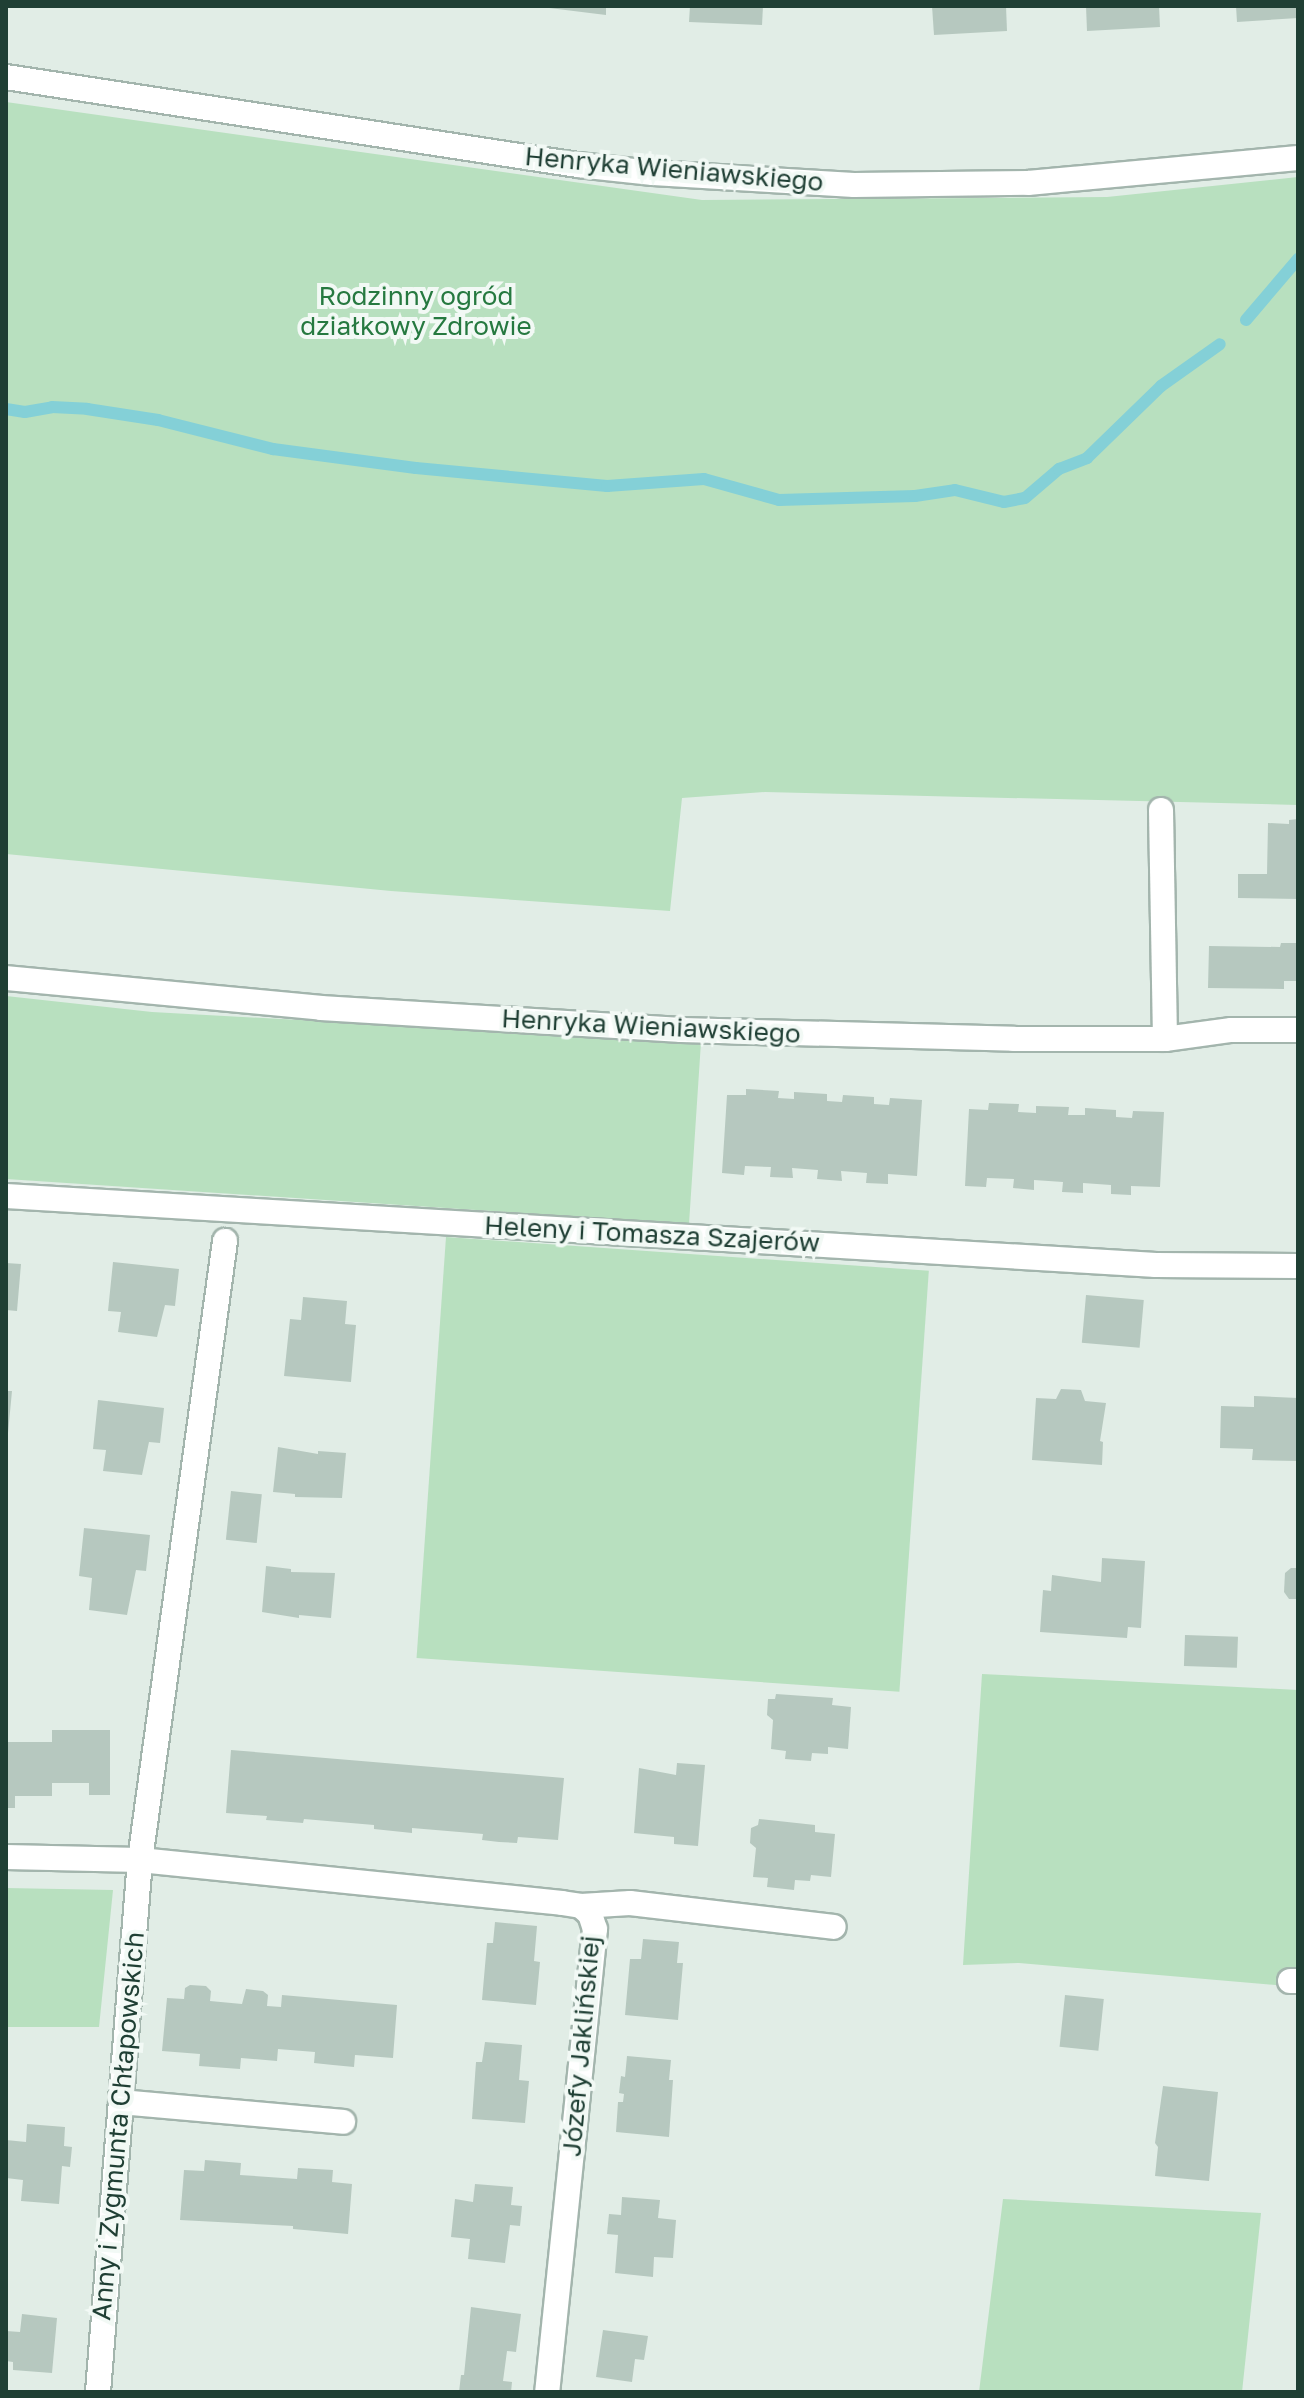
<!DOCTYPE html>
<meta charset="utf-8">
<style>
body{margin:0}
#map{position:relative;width:1304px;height:2398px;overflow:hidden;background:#e1ede6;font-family:"Golos Text",sans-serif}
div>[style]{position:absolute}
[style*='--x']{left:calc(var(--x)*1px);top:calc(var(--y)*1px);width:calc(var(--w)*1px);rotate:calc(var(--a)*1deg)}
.green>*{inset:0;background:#b8e0bf;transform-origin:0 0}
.stream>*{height:12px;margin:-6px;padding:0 6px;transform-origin:6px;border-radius:6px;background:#84d0d7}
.building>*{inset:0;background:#b6c8bf;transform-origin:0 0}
.roads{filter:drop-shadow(2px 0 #a3b5ad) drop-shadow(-2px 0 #a3b5ad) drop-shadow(0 2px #a3b5ad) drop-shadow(0 -2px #a3b5ad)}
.minor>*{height:24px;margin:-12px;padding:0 12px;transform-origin:12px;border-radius:12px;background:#fff}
span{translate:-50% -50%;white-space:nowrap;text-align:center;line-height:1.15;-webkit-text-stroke:8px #f2f9f5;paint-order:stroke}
.street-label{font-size:26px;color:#1f3f34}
.park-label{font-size:26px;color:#267940}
.frame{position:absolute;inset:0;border:8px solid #1f3f34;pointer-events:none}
</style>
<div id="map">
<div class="green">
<i style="clip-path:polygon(6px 102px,702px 200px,1107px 197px,1298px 177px,1298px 805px,765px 792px,682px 798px,670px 911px,391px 891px,6px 854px)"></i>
<i style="clip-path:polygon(6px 996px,152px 1012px,701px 1042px,689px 1224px,6px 1179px)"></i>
<i style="left:446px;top:1237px;width:484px;height:422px;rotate:4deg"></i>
<i style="clip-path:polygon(982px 1674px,1298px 1690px,1298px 1987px,1019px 1963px,963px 1965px)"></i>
<i style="clip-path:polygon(6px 1888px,113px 1890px,99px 2027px,6px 2027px)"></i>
<i style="clip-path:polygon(1003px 2199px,1261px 2213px,1242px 2392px,979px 2392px)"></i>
</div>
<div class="stream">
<i style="--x:1246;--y:320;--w:80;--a:-49.6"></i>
<i style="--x:6;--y:409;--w:19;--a:9"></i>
<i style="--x:25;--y:412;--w:27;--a:-10"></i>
<i style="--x:52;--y:407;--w:35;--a:3"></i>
<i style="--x:87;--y:409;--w:72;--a:8.8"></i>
<i style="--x:158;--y:420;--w:119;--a:14.2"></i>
<i style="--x:273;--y:449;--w:144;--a:7.6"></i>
<i style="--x:416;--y:468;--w:192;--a:5.4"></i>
<i style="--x:607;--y:486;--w:97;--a:-4.1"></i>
<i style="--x:704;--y:479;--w:78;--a:15.6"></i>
<i style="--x:779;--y:500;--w:136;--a:-1.7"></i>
<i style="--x:915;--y:496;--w:40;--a:-8.5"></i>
<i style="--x:955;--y:490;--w:50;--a:13.8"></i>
<i style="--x:1004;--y:502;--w:21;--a:-11"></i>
<i style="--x:1025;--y:498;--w:45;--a:-40.5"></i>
<i style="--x:1059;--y:469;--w:30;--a:-21"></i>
<i style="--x:1087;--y:458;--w:103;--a:-44.2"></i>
<i style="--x:1161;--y:386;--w:72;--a:-35.4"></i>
</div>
<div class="building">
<i style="clip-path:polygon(533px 6px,606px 6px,606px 15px)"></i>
<i style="clip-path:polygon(690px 6px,763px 6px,762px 25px,689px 22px)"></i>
<i style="clip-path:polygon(932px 6px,1006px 6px,1007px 31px,934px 35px)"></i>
<i style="clip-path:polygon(1086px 6px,1159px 6px,1160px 27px,1087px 31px)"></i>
<i style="clip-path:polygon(1236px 6px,1298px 6px,1298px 18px,1237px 22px)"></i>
<i style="clip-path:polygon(1298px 819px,1298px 899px,1238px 898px,1238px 874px,1267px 874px,1268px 823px,1289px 824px,1289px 820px)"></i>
<i style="clip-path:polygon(1281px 943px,1298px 943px,1298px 981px,1284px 981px,1284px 989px,1208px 988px,1209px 946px,1280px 947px)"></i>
<i style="clip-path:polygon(746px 1089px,779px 1091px,778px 1098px,794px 1099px,794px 1092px,827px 1094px,827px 1101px,842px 1102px,843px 1095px,874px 1097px,874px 1104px,889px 1105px,890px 1098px,922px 1100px,917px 1176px,888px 1174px,888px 1184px,866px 1183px,867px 1173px,841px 1171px,842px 1181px,817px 1179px,818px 1170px,792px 1168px,793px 1178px,770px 1177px,771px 1167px,745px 1166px,744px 1175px,722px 1173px,727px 1095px,746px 1095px)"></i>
<i style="clip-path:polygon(989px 1103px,1019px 1104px,1018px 1112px,1036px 1113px,1036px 1106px,1069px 1107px,1068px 1115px,1085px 1115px,1085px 1108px,1116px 1110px,1116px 1117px,1132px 1118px,1133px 1111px,1164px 1112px,1160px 1187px,1131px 1186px,1131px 1195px,1111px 1194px,1111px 1185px,1083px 1183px,1083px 1193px,1062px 1192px,1063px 1182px,1034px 1180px,1034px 1190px,1013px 1188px,1014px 1179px,987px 1178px,986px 1187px,965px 1186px,969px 1109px,988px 1110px)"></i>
<i style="clip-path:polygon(113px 1262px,179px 1269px,175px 1306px,165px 1305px,157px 1337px,118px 1332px,121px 1312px,108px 1311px)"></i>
<i style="clip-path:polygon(6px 1263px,21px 1264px,17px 1311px,6px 1310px)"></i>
<i style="left:1086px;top:1295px;width:58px;height:48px;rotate:5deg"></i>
<i style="clip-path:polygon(303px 1297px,347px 1301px,345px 1324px,356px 1325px,351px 1382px,284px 1376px,290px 1319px,301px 1320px)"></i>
<i style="clip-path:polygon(1061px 1389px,1081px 1390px,1085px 1401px,1106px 1403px,1100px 1441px,1103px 1442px,1102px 1465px,1032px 1460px,1036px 1398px,1056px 1399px)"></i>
<i style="clip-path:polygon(6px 1391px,12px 1391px,8px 1433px,6px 1433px)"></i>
<i style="clip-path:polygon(1254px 1396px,1298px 1398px,1298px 1461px,1252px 1460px,1253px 1449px,1220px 1448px,1221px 1406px,1254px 1407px)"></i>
<i style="clip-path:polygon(98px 1400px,164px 1408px,160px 1443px,149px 1442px,142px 1475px,103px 1471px,106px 1450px,93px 1449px)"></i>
<i style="clip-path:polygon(278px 1447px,318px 1454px,318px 1451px,346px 1453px,342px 1498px,295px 1497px,295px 1494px,273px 1492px)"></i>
<i style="left:231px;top:1491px;width:31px;height:49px;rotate:6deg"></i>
<i style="clip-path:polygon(84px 1528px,150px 1535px,146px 1571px,136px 1570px,127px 1615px,89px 1610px,92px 1578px,79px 1576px)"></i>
<i style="clip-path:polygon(1102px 1558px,1145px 1561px,1141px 1628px,1128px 1627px,1127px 1638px,1040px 1632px,1043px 1590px,1051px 1591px,1052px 1575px,1101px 1582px)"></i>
<i style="clip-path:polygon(266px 1566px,291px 1569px,291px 1572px,335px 1573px,331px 1618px,299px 1615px,299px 1618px,262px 1612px)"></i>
<i style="clip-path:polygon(1291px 1568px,1298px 1568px,1298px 1599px,1289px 1599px,1284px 1592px,1285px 1573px)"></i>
<i style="left:1185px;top:1635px;width:53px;height:31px;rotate:2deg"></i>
<i style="clip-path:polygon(776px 1694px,833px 1698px,832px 1705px,851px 1707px,848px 1749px,828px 1747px,828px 1754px,812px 1753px,811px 1761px,785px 1759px,786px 1751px,771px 1749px,773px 1720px,767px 1715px,768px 1699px,775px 1699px)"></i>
<i style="clip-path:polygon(52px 1730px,110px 1730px,110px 1795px,89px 1795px,89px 1783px,52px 1783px,52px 1796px,15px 1796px,15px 1808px,6px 1808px,6px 1742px,52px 1742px)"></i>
<i style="clip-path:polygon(231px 1750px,564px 1778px,558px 1840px,518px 1837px,517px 1843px,499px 1842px,482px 1840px,483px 1834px,412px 1828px,412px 1833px,374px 1829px,374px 1825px,304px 1819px,303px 1823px,266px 1820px,267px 1816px,226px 1813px)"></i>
<i style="clip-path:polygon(677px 1763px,705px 1765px,698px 1846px,674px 1844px,674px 1837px,634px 1833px,639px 1768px,676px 1775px)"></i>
<i style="clip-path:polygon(759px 1819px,815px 1825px,815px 1832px,835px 1834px,831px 1877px,811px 1875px,810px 1881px,795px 1880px,794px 1890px,767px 1887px,768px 1878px,753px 1877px,756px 1848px,750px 1843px,751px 1828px,758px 1825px)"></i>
<i style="clip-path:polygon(495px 1922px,537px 1926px,534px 1961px,540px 1962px,536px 2005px,482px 2000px,487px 1943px,493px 1943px)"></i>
<i style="clip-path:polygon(643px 1939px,679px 1942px,677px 1963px,683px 1963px,678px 2020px,625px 2015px,630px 1959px,641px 1959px)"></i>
<i style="clip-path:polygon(190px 1985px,206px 1986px,211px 1991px,210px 2001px,242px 2004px,246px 1989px,263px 1991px,268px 1995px,267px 2006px,281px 2007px,282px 1995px,397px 2005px,393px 2058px,355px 2055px,354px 2067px,333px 2065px,314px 2063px,315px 2052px,278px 2049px,277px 2061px,241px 2058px,240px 2069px,199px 2066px,200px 2054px,162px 2051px,167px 1998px,184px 1999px,185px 1988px)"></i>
<i style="left:1065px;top:1995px;width:39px;height:52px;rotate:6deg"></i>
<i style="clip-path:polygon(485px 2042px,522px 2045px,519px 2080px,529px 2081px,525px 2123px,472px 2119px,476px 2062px,482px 2062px)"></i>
<i style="clip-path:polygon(627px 2056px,671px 2060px,669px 2080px,673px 2080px,669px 2137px,616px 2132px,618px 2102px,623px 2102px,624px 2094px,619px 2093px,621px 2076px,625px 2077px)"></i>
<i style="clip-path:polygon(1163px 2086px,1218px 2092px,1209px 2181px,1155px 2176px,1158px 2147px,1155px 2143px)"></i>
<i style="clip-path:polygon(27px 2124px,65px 2127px,64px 2146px,72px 2147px,70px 2167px,62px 2166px,59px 2204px,21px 2201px,23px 2180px,6px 2178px,6px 2140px,26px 2142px)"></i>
<i style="clip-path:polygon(205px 2160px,241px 2163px,240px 2175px,297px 2179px,298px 2168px,333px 2170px,332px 2182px,352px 2184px,348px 2234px,293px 2229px,293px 2226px,180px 2220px,184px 2170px,204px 2171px)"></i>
<i style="clip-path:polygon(475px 2184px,513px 2187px,511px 2205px,522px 2206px,520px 2226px,510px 2225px,505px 2263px,468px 2259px,470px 2239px,451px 2237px,455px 2199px,473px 2202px)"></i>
<i style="clip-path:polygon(622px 2197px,660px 2200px,658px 2218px,676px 2220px,673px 2258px,654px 2257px,653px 2277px,615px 2273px,618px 2235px,607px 2234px,609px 2214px,621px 2215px)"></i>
<i style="clip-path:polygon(471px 2307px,521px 2314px,516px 2352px,507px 2351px,503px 2381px,512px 2382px,511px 2392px,459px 2392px,461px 2375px,464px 2375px)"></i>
<i style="clip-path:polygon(22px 2314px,57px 2318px,52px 2373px,13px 2370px,13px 2362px,6px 2361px,6px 2331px,20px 2332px)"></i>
<i style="clip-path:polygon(603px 2330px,648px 2336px,644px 2360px,635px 2359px,632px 2382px,596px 2377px)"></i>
</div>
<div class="roads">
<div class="minor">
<i style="--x:6;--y:77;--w:579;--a:8.75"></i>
<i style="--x:578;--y:165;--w:75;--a:6.1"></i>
<i style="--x:653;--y:173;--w:201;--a:3.4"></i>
<i style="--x:854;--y:185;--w:174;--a:-0.7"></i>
<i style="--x:1028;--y:183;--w:271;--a:-5.3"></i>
<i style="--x:1161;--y:810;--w:229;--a:89"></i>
<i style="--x:6;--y:978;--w:316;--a:5.4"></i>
<i style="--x:321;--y:1008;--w:361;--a:3.5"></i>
<i style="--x:681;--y:1030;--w:333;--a:1.5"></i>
<i style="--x:1014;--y:1039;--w:151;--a:0"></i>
<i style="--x:1165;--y:1039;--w:67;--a:-7.8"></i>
<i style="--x:1231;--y:1030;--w:67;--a:0"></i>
<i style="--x:6;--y:1196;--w:1152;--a:3.43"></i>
<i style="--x:1156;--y:1265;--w:142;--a:0.4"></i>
<i style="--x:6;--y:1857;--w:134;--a:1.3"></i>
<i style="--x:140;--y:1860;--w:424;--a:5.8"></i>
<i style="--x:562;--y:1903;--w:19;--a:9"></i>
<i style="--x:581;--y:1906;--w:12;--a:42"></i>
<i style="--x:590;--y:1914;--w:16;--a:72"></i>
<i style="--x:595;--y:1929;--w:465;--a:95.9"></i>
<i style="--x:581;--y:1906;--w:49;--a:-3.5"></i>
<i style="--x:630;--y:1903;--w:205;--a:6.7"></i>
<i style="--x:1290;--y:1981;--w:8;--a:0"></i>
<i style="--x:121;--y:2102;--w:223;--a:5.1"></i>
<i style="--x:98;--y:2392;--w:534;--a:-85.49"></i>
<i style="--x:140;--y:1860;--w:625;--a:-82.18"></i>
</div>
</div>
<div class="street-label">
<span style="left:674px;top:169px;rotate:5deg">Henryka Wieniawskiego</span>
<span style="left:651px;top:1026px;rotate:3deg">Henryka Wieniawskiego</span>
<span style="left:652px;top:1234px;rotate:3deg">Heleny i Tomasza Szajerów</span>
<span style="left:581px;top:2046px;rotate:-85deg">Józefy Jaklińskiej</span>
<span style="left:118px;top:2126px;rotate:-85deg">Anny i Zygmunta Chłapowskich</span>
</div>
<div class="park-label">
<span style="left:416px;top:311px">Rodzinny ogród<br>działkowy Zdrowie</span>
</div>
<div class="frame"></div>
</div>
